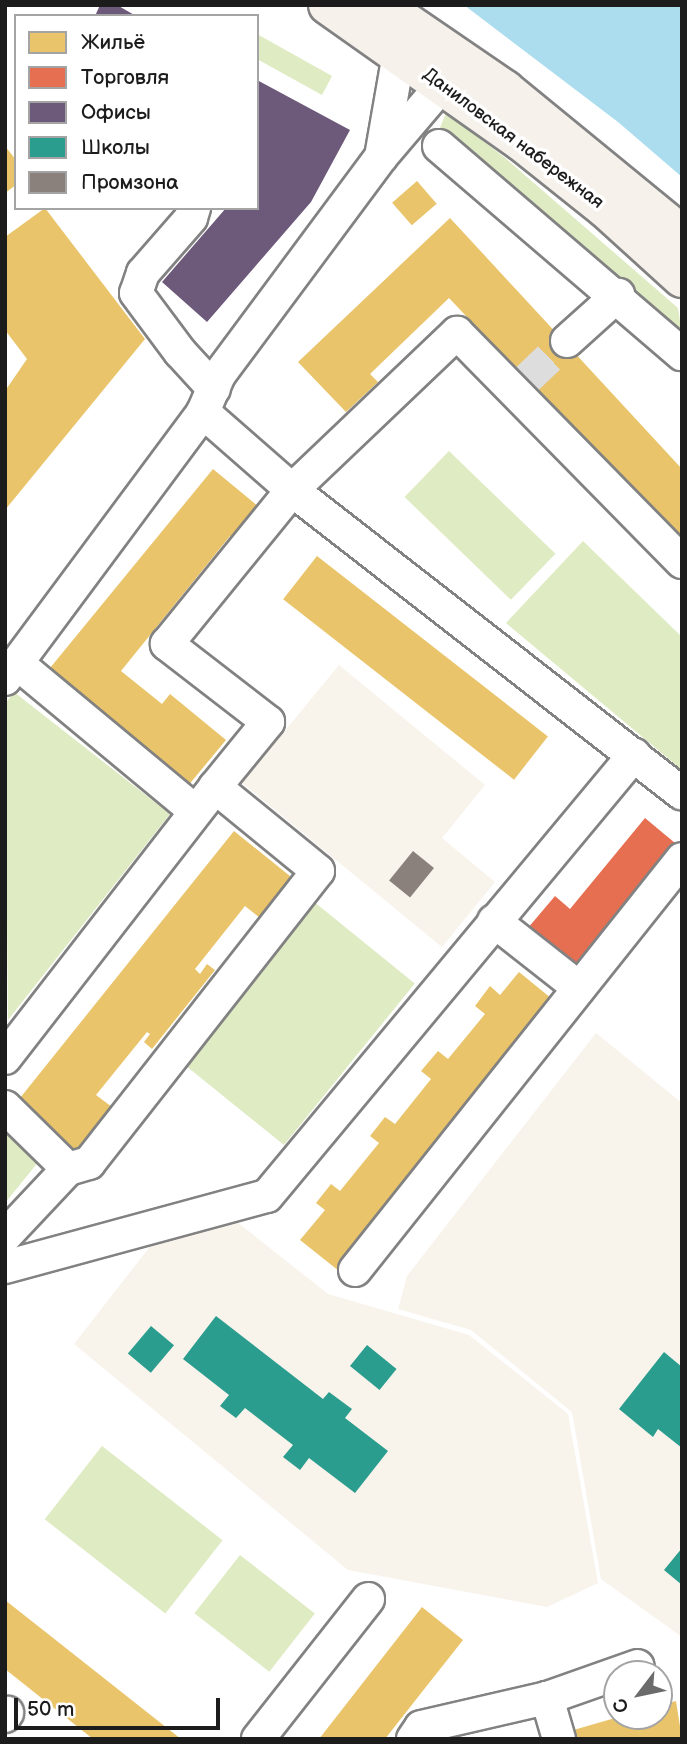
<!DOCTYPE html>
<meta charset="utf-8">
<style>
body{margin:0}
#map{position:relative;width:687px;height:1744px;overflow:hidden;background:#fff;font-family:"Balsamiq Sans",sans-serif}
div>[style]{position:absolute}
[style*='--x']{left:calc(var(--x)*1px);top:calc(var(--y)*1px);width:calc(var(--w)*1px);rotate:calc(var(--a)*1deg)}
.built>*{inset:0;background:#f8f3eb}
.green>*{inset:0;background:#dfebc2;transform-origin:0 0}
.water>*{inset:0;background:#abddef}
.homes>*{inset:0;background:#e9c46a;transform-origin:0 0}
.shops>*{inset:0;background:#e76f51}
.offices>*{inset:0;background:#6d597a}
.schools>*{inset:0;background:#2a9d8f;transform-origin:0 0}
.industry>*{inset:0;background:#8a817c;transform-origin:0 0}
.minor-tunnel>*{height:32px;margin-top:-16px;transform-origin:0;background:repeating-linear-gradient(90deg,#ddd 0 32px,transparent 0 48px)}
.roads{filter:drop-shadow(2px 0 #828282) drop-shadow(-2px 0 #828282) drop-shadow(0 2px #828282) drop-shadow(0 -2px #828282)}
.minor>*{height:32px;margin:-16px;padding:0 16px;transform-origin:16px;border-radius:16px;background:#fff}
.major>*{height:38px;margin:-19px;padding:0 19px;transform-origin:19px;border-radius:19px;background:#f6f1eb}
span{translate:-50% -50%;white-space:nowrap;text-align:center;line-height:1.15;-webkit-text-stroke:7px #fff;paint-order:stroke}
.street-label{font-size:18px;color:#1c1c1c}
.frame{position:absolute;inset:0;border:7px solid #1c1c1c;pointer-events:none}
.legend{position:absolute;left:14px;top:14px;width:245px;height:196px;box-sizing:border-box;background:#fff;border:2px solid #a4a4a4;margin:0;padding:9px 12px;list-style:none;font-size:21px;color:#1c1c1c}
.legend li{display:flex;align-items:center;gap:14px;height:35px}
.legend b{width:35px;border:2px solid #a4a4a4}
.north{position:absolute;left:603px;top:1660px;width:70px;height:70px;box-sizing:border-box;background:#fff;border:2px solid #a4a4a4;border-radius:50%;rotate:238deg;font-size:19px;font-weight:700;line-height:28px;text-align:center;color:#1c1c1c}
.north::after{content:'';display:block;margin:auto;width:24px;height:32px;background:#6b6b6b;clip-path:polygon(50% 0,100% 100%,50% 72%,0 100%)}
.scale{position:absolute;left:14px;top:1698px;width:206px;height:32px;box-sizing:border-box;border:4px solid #1c1c1c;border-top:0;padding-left:9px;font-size:21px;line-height:24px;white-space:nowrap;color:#1c1c1c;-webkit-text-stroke:5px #fff;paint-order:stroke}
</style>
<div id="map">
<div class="built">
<i style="clip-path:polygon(339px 665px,485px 785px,442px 838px,495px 882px,442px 947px,242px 783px)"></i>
<i style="clip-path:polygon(596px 1033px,682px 1103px,682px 1637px,601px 1579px,572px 1412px,471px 1330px,398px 1309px,407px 1276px)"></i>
<i style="clip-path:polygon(232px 1218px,328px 1294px,469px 1335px,568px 1414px,598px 1583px,547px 1607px,348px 1570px,74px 1344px,152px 1244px)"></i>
</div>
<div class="green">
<i style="clip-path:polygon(257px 34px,332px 76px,322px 95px,257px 59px)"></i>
<i style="clip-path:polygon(446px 113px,504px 157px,678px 308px,682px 334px,517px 193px,437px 135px)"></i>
<i style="left:449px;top:451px;width:148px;height:64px;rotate:44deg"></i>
<i style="clip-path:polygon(583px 541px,682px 637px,682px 770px,506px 623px)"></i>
<i style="clip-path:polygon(14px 692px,170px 814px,8px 1020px,5px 704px)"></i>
<i style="left:313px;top:901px;width:131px;height:208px;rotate:39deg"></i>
<i style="clip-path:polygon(5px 1123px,44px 1155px,5px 1203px)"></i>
<i style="left:102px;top:1446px;width:153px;height:93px;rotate:38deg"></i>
<i style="left:240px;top:1555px;width:95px;height:74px;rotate:38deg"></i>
</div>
<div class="water">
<i style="clip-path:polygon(464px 5px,682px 5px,682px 177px,618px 122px)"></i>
</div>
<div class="homes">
<i style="clip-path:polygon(5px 146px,16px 160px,16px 185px,5px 193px)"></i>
<i style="left:417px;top:181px;width:30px;height:33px;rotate:49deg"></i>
<i style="clip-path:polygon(45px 208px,145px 339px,5px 510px,5px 391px,27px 359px,5px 330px,5px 237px)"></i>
<i style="clip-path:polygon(450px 218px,682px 469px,682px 552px,533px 396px,538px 392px,449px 298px,370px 374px,378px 382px,346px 412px,298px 362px)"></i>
<i style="clip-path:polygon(213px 469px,265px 512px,239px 544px,230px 536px,121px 671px,162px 704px,170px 694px,226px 740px,182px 793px,41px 679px)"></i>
<i style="left:317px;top:556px;width:293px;height:55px;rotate:38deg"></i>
<i style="clip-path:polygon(234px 831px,301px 885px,269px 925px,245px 906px,195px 969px,200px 974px,207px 964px,215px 970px,152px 1049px,144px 1042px,150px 1034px,147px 1032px,96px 1095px,120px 1113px,84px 1158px,61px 1148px,65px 1142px,16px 1103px)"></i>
<i style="clip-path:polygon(519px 972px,557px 1003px,339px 1271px,300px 1240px,325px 1210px,316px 1203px,331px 1184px,340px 1191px,379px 1143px,370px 1136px,385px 1117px,395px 1124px,431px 1079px,421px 1071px,438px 1051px,448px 1059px,485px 1014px,475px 1006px,490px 986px,500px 995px)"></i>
<i style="clip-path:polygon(5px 1600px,181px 1739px,93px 1739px,5px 1669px)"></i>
<i style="clip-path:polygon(422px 1607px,463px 1640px,418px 1697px,385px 1739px,319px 1739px)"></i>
<i style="clip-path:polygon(676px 1701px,682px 1739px,564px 1739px,563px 1733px,622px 1716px,659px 1716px,659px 1706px)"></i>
</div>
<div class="shops">
<i style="clip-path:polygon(645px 818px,681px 848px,574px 978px,522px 935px,555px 896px,570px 909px)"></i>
</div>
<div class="offices">
<i style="clip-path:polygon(100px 5px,117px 5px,136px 16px,95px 16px)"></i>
<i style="clip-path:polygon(257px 80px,350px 130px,311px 202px,207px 322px,162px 282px,226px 208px,257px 208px)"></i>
</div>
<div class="schools">
<i style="clip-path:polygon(216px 1316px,323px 1399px,329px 1392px,352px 1409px,345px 1418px,388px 1451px,355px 1493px,309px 1458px,300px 1470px,283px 1457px,293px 1445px,245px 1408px,236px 1418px,220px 1406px,229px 1395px,183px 1359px)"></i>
<i style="left:151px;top:1326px;width:30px;height:36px;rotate:40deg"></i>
<i style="left:367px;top:1345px;width:38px;height:27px;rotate:39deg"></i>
<i style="clip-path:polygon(664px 1352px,682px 1367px,682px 1448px,658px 1429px,653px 1437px,619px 1409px)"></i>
<i style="clip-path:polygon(682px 1548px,682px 1585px,664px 1570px)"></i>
</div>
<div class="industry">
<i style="left:413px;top:851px;width:27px;height:38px;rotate:39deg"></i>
</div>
<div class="minor-tunnel">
<i style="--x:526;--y:380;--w:57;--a:-43.6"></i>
</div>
<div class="roads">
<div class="minor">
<i style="--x:439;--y:146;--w:320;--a:40.6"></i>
<i style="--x:381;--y:157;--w:105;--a:-80.1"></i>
<i style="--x:194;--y:208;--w:10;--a:107"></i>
<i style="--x:191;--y:218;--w:73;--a:131.1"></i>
<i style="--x:143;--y:273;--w:21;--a:109"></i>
<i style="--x:136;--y:293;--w:74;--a:53.3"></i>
<i style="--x:180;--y:352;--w:50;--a:47.4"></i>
<i style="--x:567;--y:341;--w:69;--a:-42"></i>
<i style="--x:203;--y:412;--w:118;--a:41.2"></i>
<i style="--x:292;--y:490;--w:494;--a:37.9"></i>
<i style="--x:18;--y:664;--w:229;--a:39.7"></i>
<i style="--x:5;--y:679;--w:332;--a:-53.4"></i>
<i style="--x:203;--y:412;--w:40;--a:-66.6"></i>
<i style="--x:219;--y:375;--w:272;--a:-53.4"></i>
<i style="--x:381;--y:157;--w:94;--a:-49.7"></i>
<i style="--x:494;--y:921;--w:108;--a:38.2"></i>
<i style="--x:5;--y:1058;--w:343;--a:-52.2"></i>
<i style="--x:5;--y:1107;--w:88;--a:44.5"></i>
<i style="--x:5;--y:1236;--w:92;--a:-46.8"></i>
<i style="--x:68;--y:1169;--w:22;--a:-16"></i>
<i style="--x:89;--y:1163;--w:371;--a:-51.9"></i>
<i style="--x:318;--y:871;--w:133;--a:-140.8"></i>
<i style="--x:215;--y:787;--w:84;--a:-50.8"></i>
<i style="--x:268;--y:722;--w:128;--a:-142.3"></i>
<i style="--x:167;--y:644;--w:198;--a:-50.9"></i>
<i style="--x:292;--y:490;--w:228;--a:-43.6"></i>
<i style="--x:457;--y:333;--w:321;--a:45.5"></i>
<i style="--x:5;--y:1267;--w:271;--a:-15.2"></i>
<i style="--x:267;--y:1196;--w:574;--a:-50.23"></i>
<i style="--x:355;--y:1270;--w:525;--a:-51.49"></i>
<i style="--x:5;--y:1716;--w:4;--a:-56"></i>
<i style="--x:258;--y:1739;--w:178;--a:-51.8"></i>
<i style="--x:413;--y:1739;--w:14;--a:-56"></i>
<i style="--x:421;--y:1727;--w:129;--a:-13"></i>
<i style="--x:559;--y:1739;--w:43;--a:-106.3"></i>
<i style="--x:547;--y:1698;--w:96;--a:-19.4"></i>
</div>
<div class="major">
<i style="--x:328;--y:5;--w:237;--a:35.2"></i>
<i style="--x:522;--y:142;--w:107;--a:38.6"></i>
<i style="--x:606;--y:209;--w:103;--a:42.2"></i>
<i style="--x:381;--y:5;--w:150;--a:34.4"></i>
<i style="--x:505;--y:90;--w:229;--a:39.3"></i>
</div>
</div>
<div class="street-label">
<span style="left:513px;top:139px;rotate:37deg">Даниловская набережная</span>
</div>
<div class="frame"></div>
<ul class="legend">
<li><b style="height:19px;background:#e9c46a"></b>Жильё</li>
<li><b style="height:19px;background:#e76f51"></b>Торговля</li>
<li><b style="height:19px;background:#6d597a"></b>Офисы</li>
<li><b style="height:19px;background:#2a9d8f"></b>Школы</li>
<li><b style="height:19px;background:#8a817c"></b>Промзона</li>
</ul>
<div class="north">С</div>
<div class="scale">50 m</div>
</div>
